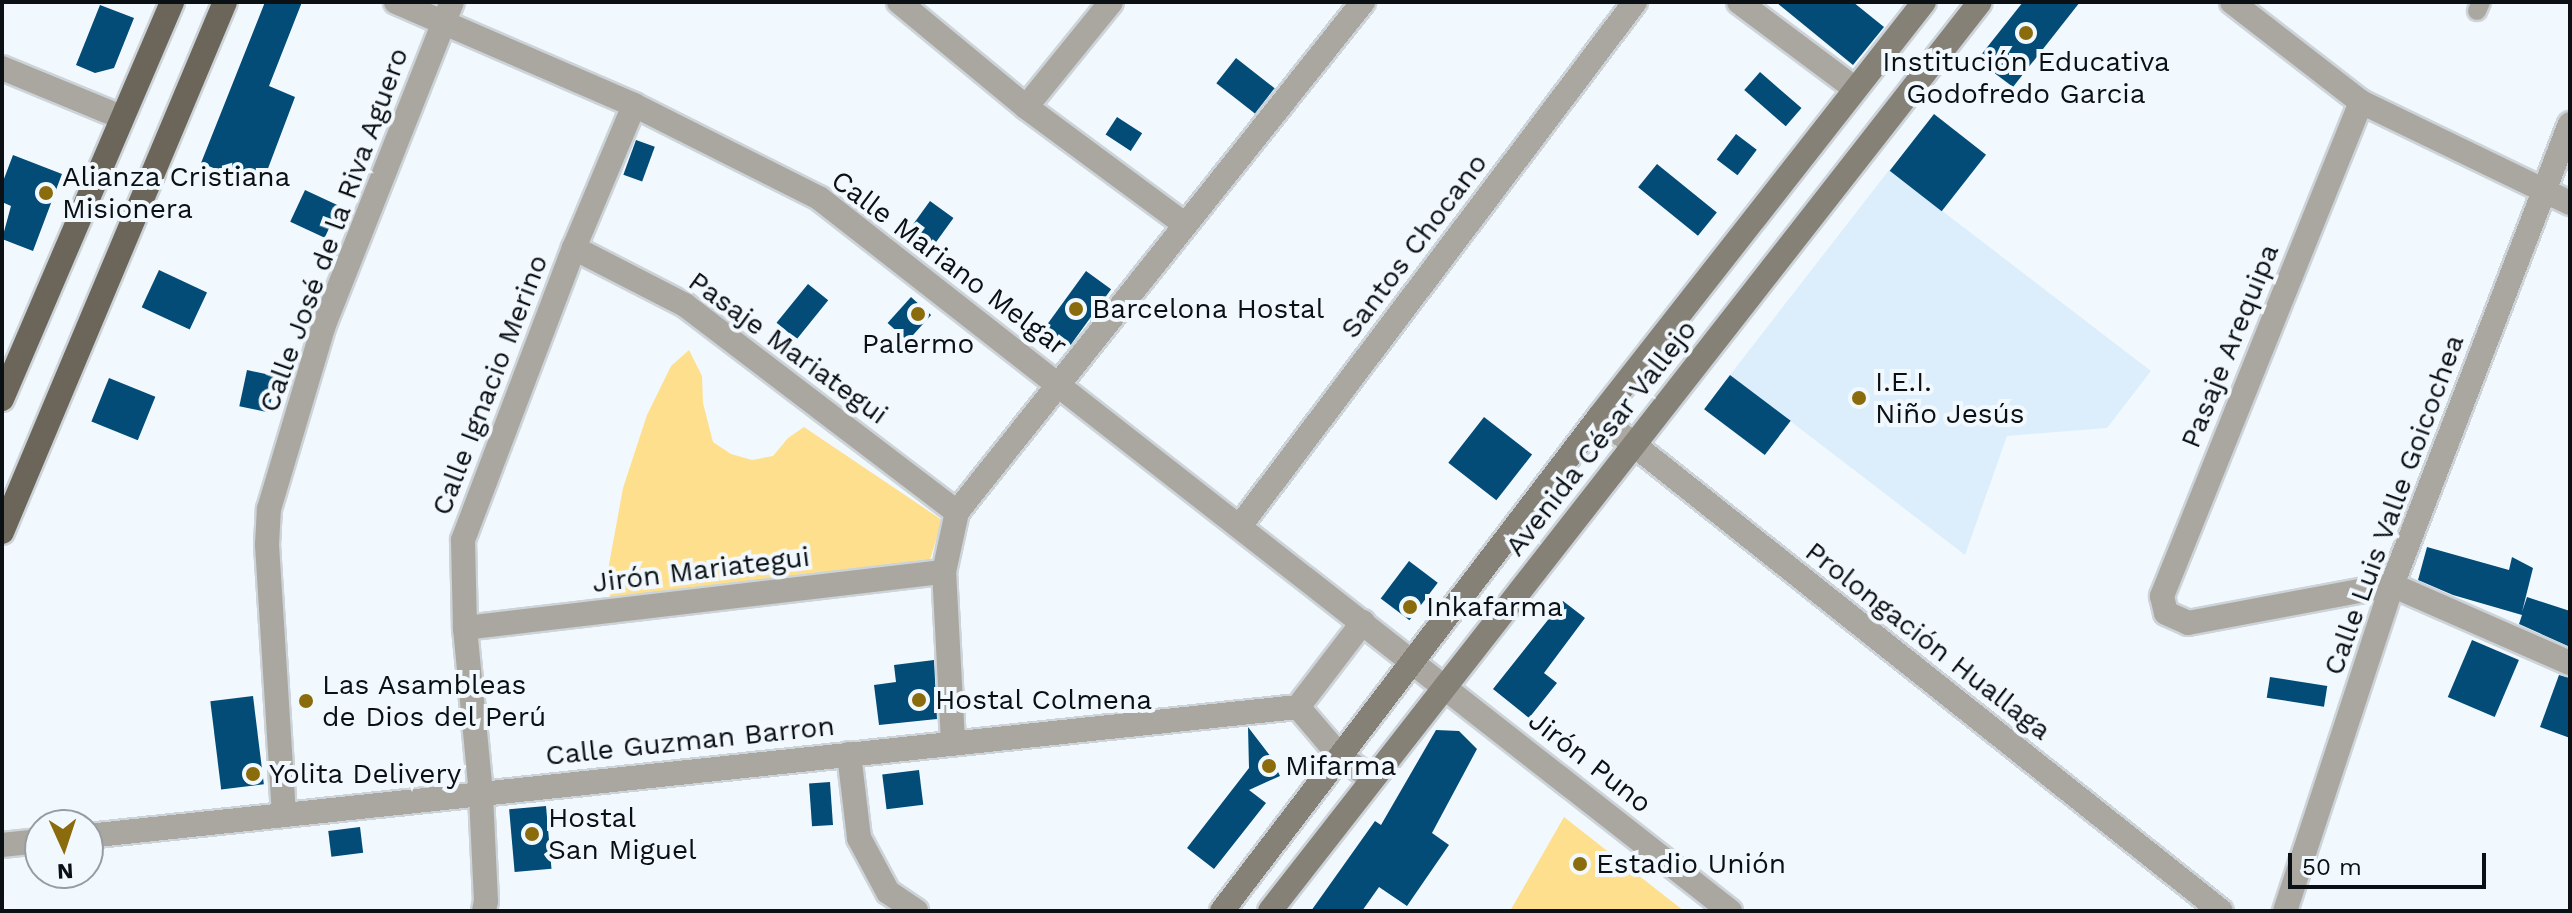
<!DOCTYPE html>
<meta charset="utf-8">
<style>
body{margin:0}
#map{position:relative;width:2572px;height:913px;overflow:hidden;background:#f2f9fe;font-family:"Work Sans",sans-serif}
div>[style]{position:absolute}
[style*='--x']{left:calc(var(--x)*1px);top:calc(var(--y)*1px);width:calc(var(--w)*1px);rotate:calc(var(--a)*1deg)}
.built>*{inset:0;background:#dceefc}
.green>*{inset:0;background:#fedf8e}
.building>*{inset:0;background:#024c77;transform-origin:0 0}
.roads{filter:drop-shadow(2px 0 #cdd4d9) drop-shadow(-2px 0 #cdd4d9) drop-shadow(0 2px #cdd4d9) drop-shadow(0 -2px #cdd4d9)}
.pedestrian>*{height:18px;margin:-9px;padding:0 9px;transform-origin:9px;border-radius:9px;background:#aaa7a0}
.minor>*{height:24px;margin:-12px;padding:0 12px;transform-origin:12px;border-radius:12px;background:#aaa7a0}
.secondary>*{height:24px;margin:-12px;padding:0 12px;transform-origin:12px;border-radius:12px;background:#858177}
.primary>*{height:24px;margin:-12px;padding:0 12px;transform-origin:12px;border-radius:12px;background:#6b6659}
.dots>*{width:22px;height:22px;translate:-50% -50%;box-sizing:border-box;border:4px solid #f2f9fe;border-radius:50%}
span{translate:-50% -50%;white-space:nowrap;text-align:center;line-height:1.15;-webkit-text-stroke:8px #f2f9fe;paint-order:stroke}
.poi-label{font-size:28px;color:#0b1014}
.left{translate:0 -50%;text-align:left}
.street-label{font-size:28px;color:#0b1014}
.frame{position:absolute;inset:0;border:4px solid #0b1014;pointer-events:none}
.north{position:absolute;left:24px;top:809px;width:80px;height:80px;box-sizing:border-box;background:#f2f9fe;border:2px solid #969ca0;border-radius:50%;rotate:177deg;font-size:22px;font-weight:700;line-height:32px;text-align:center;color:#0b1014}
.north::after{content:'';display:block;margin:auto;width:28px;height:36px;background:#8a6c0c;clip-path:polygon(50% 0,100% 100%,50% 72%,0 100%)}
.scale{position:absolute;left:2288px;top:853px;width:198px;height:36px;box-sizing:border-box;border:4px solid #0b1014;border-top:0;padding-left:10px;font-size:24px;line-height:28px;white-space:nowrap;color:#0b1014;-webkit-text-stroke:6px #f2f9fe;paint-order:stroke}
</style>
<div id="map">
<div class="built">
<i style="clip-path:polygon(1889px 170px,2151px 371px,2107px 428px,2007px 436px,1965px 555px,1730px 375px)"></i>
</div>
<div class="green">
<i style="clip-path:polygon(689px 350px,702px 376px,703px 403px,713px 442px,731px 454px,752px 460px,773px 456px,788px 438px,804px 427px,942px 520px,927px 570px,610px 599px,608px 570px,623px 488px,647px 415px,671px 366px)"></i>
<i style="clip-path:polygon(1564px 817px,1684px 911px,1510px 911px)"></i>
</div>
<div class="building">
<i style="clip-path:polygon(265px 2px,302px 2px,269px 86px,295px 97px,261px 187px,201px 163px)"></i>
<i style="clip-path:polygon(1776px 2px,1853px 2px,1884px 27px,1853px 65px)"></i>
<i style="clip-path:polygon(2023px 2px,2080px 2px,2013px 87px,1977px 60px)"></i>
<i style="clip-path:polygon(100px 5px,134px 18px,114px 68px,95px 73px,76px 65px)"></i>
<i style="left:1236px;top:58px;width:49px;height:32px;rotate:38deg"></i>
<i style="left:1760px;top:72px;width:55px;height:24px;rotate:41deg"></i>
<i style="left:1934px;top:114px;width:66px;height:72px;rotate:38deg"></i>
<i style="left:1117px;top:117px;width:30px;height:21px;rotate:33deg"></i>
<i style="left:1736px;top:134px;width:26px;height:32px;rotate:37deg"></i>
<i style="left:636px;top:140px;width:20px;height:37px;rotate:20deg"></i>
<i style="clip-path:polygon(13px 155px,62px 174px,33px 251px,2px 239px,11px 206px,2px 202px,2px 184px)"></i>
<i style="left:1657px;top:164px;width:77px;height:30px;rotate:39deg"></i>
<i style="left:305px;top:190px;width:38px;height:35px;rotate:25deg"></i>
<i style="left:930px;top:201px;width:29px;height:32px;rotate:36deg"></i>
<i style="left:159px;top:270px;width:53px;height:41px;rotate:25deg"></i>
<i style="left:1086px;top:271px;width:31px;height:72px;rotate:36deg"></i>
<i style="left:808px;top:284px;width:26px;height:50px;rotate:39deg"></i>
<i style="left:911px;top:297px;width:27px;height:35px;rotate:42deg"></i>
<i style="left:247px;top:370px;width:30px;height:37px;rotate:12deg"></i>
<i style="left:1730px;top:375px;width:76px;height:43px;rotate:37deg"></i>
<i style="left:109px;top:378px;width:50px;height:47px;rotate:22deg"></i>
<i style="left:1484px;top:417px;width:61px;height:58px;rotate:38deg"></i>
<i style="clip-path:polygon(2427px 547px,2509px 570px,2512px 557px,2533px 568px,2522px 612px,2527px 597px,2570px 611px,2570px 647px,2519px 624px,2522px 615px,2453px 595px,2418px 580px)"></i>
<i style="left:1409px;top:561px;width:36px;height:47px;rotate:37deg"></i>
<i style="clip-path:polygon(1563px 601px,1585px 618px,1544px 673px,1557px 683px,1529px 718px,1493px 689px)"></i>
<i style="left:2472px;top:640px;width:51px;height:62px;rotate:23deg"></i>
<i style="clip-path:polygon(934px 660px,937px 719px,879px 725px,874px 685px,896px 682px,894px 665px)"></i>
<i style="clip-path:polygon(2559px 675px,2570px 678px,2570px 738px,2540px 727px)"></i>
<i style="left:2270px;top:677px;width:58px;height:21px;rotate:9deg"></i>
<i style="left:253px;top:696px;width:89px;height:43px;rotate:83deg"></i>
<i style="clip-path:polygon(1248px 727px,1271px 757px,1280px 776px,1249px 790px,1266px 803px,1214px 869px,1187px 848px,1249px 768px)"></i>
<i style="clip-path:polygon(1436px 730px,1459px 731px,1477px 749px,1432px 833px,1449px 845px,1407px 906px,1379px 887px,1362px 911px,1311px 911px,1375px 821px,1381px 825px)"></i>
<i style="left:919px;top:770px;width:35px;height:37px;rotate:83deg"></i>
<i style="left:830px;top:782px;width:43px;height:21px;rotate:86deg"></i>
<i style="left:546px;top:806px;width:63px;height:37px;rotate:85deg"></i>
<i style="left:360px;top:827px;width:26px;height:32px;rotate:83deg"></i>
</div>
<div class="roads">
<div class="pedestrian">
<i style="--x:2477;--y:11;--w:10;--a:-66"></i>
</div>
<div class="minor">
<i style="--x:396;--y:2;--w:259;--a:23.4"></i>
<i style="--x:634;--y:105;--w:207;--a:26.7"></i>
<i style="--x:819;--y:198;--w:1157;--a:38.05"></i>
<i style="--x:899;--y:2;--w:165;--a:39.6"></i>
<i style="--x:1026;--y:107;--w:197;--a:36.5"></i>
<i style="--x:1739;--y:2;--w:144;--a:36.8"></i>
<i style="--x:2232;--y:2;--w:163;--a:37.8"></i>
<i style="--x:2361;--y:102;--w:232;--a:25.8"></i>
<i style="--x:2;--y:68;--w:129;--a:22.4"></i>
<i style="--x:2361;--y:102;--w:533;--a:111.94"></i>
<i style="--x:2162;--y:596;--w:17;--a:77"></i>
<i style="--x:2166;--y:613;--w:24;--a:24"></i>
<i style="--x:2188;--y:623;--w:208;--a:-10.6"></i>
<i style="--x:2392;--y:585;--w:194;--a:23.7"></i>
<i style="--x:1026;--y:107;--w:135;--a:-51"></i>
<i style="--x:574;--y:248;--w:125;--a:27.2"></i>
<i style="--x:685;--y:305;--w:342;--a:37.3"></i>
<i style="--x:1599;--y:417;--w:794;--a:38.46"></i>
<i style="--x:1240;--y:526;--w:656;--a:-52.99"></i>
<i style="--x:465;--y:628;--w:482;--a:-6.7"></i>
<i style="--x:1298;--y:707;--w:107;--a:-52.6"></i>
<i style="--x:1298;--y:707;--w:63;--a:49.5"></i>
<i style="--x:1339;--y:755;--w:41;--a:36"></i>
<i style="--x:953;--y:742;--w:170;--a:-93"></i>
<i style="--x:944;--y:572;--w:61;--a:-77.8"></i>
<i style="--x:957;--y:512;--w:652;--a:-51.48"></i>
<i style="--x:849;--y:754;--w:85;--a:83.2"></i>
<i style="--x:859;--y:838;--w:61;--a:61.8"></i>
<i style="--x:888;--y:892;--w:34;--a:34"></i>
<i style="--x:284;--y:815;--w:271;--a:-93.6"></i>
<i style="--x:267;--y:545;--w:36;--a:-87"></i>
<i style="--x:269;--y:509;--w:192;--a:-73.4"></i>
<i style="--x:324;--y:325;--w:347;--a:-68.4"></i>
<i style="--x:88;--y:836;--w:1217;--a:-6.09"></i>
<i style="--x:2;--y:845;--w:38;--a:-6"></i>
<i style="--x:484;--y:911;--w:10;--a:-79"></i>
<i style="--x:486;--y:901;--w:107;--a:-92.7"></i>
<i style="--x:481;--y:794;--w:167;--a:-95.5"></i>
<i style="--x:465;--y:628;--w:88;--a:-91.3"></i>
<i style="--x:463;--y:540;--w:312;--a:-69.2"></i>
<i style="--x:574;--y:248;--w:155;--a:-67.2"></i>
<i style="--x:2285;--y:911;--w:343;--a:-71.8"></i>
<i style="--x:2392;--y:585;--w:494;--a:-68.9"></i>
</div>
<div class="secondary">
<i style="--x:1222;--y:911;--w:621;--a:-52.65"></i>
<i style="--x:1599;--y:417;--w:527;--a:-51.93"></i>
<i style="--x:1270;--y:911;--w:1153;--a:-52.01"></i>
</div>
<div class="primary">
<i style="--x:2;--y:399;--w:432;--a:-66.8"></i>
<i style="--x:2;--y:532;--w:575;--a:-67.18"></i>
</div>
</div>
<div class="dots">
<i style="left:2026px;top:33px;background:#8a6c0c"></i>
<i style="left:46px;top:193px;background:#8a6c0c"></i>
<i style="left:1076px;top:309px;background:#8a6c0c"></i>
<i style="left:918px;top:314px;background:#8a6c0c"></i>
<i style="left:1859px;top:398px;background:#8a6c0c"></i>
<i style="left:1410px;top:607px;background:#8a6c0c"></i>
<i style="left:919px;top:700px;background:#8a6c0c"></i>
<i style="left:306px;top:701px;background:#8a6c0c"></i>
<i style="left:1269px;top:766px;background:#8a6c0c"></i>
<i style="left:253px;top:774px;background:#8a6c0c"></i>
<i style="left:532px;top:834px;background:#8a6c0c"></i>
<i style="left:1580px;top:864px;background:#8a6c0c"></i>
</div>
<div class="poi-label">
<span style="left:2026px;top:78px">Institución Educativa<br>Godofredo Garcia</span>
<span class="left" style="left:62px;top:193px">Alianza Cristiana<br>Misionera</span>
<span class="left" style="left:1092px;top:309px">Barcelona Hostal</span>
<span style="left:918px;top:344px">Palermo</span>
<span class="left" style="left:1875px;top:398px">I.E.I.<br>Niño Jesús</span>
<span class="left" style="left:1426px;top:607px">Inkafarma</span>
<span class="left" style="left:322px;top:701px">Las Asambleas<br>de Dios del Perú</span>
<span class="left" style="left:935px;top:700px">Hostal Colmena</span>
<span class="left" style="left:1285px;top:766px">Mifarma</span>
<span class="left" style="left:269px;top:774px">Yolita Delivery</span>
<span class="left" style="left:548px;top:834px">Hostal<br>San Miguel</span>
<span class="left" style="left:1596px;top:864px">Estadio Unión</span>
</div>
<div class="street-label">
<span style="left:334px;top:230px;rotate:-70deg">Calle José de la Riva Aguero</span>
<span style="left:1414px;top:246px;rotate:-53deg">Santos Chocano</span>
<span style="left:949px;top:263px;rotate:37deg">Calle Mariano Melgar</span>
<span style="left:2230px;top:346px;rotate:-68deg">Pasaje Arequipa</span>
<span style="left:788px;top:348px;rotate:36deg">Pasaje Mariategui</span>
<span style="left:490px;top:385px;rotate:-69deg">Calle Ignacio Merino</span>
<span style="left:1601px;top:438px;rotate:-52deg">Avenida César Vallejo</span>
<span style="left:2394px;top:505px;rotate:-70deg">Calle Luis Valle Goicochea</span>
<span style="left:701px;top:570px;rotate:-7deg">Jirón Mariategui</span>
<span style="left:1928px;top:641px;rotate:38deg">Prolongación Huallaga</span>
<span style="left:690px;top:741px;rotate:-6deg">Calle Guzman Barron</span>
<span style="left:1590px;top:762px;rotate:38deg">Jirón Puno</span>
</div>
<div class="frame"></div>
<div class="north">N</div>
<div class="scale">50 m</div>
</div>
